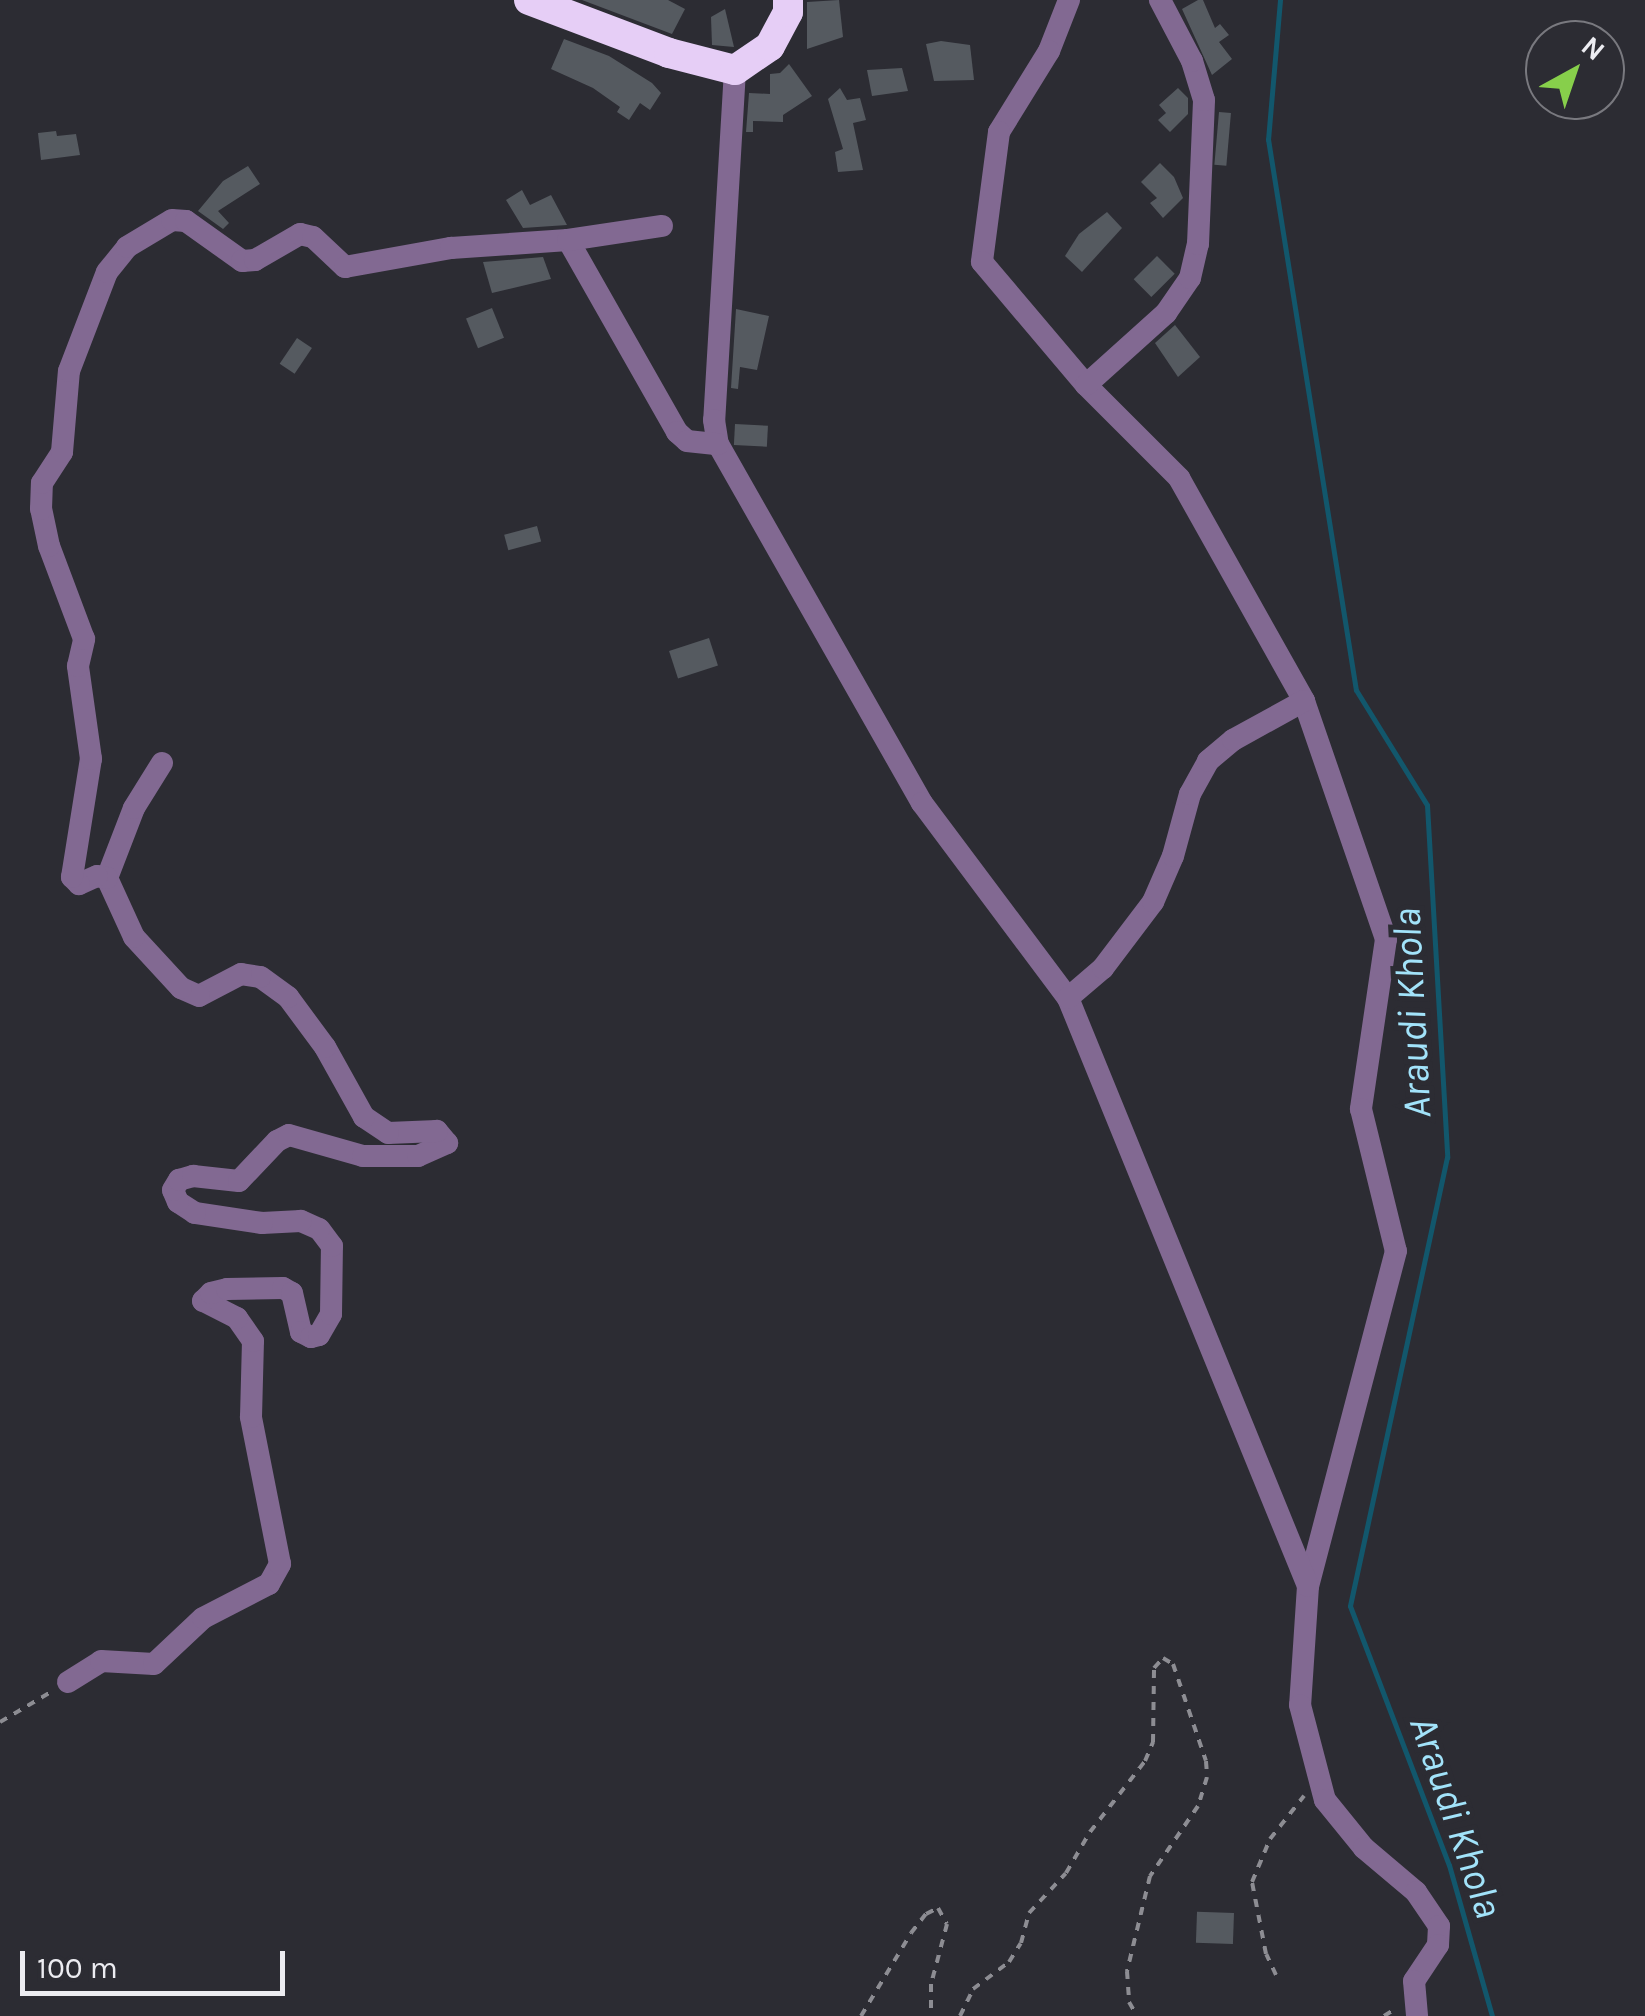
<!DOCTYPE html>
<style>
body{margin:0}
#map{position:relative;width:1645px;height:2016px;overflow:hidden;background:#2c2c33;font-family:Karla,sans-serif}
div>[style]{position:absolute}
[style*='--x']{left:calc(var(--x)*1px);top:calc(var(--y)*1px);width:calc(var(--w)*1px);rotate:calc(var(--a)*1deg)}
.stream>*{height:5px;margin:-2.5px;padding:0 2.5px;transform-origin:2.5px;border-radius:2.5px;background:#12576c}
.building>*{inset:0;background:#555a60;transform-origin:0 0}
.path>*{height:4px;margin-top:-2px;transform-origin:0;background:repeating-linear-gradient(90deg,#8d8d93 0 8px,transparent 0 16px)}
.minor>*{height:22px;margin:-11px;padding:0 11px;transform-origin:11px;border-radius:11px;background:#826992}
.highway>*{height:30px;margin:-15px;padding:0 15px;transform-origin:15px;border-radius:15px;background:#e6cef6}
span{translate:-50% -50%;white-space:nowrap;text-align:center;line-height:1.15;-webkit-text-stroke:10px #2c2c33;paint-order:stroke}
.water-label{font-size:40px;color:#a2e3fa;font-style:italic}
.north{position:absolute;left:1525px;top:20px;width:100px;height:100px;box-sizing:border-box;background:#2c2c33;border:2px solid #79797f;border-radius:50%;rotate:40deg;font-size:28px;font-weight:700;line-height:40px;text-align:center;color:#ececf1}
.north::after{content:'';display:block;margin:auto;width:35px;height:45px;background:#87cf4b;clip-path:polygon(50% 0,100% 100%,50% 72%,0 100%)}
.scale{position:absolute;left:20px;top:1951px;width:265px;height:45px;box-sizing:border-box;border:5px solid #ececf1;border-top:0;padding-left:12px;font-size:30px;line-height:35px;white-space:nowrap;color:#ececf1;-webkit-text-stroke:8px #2c2c33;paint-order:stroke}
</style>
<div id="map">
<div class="stream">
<i style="--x:1280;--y:0;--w:140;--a:94.9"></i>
<i style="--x:1268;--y:139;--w:558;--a:80.93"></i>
<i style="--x:1356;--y:690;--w:135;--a:58.3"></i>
<i style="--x:1427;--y:805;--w:353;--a:86.7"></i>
<i style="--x:1447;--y:1157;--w:459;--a:102.2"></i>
<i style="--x:1350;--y:1606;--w:277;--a:69.1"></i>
<i style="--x:1449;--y:1865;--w:157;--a:74.1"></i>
</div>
<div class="building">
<i style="clip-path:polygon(582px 0,668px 0,685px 9px,672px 34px)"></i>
<i style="clip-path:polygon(839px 0,843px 37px,807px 49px,807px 2px)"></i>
<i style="clip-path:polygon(1198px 0,1203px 0,1215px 28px,1220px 24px,1229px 35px,1219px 42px,1232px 59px,1212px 75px,1182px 9px)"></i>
<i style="clip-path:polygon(725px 9px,734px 47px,712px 45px,711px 17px)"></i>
<i style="clip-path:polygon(564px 39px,609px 56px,652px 83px,661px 93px,650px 110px,640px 103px,629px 120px,617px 112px,620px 107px,593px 88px,551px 69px)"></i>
<i style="clip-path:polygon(941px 41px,970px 45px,974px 80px,934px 81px,926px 44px)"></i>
<i style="clip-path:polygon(789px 64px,812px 96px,783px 115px,783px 122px,753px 121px,753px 132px,746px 132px,749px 93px,770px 94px,770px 74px,780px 73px)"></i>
<i style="clip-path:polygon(902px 68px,908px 91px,872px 96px,867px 70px)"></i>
<i style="clip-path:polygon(840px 88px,847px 100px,860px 98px,866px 120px,853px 123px,863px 170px,838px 172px,835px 152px,843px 149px,828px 99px)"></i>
<i style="clip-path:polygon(1178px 88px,1188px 98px,1188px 114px,1170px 132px,1158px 120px,1166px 113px,1159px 105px)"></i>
<i style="left:1219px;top:112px;width:12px;height:53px;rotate:5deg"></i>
<i style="clip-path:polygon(56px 131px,57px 136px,76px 134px,80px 155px,41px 160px,38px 133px)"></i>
<i style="clip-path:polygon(1160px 163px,1174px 177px,1183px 198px,1163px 218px,1150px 203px,1157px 198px,1141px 182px)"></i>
<i style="clip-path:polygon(248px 166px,260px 184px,218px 211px,229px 223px,223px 229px,198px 211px,223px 181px)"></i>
<i style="clip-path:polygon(522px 190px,530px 205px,551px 195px,567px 225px,523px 228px,506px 200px)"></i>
<i style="clip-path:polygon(1107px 212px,1122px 228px,1082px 272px,1065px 256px,1079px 234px)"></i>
<i style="left:1157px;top:256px;width:25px;height:33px;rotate:45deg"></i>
<i style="clip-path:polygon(543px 257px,551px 279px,492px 293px,483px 262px)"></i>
<i style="left:492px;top:308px;width:32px;height:28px;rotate:68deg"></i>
<i style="clip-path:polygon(736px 309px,769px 316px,757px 370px,740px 367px,738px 389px,731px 388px)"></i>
<i style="clip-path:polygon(1175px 325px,1200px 357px,1178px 377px,1155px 343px)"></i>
<i style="left:297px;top:338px;width:18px;height:31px;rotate:34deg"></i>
<i style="left:735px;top:424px;width:33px;height:21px;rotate:3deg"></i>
<i style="left:537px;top:526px;width:16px;height:34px;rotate:75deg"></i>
<i style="left:709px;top:638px;width:29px;height:42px;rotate:72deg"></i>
<i style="left:1234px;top:1913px;width:31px;height:37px;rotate:92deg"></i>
</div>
<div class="path">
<i style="--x:0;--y:1722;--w:59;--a:-30.5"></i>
<i style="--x:1276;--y:1975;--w:23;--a:-115"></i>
<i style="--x:1266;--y:1954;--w:73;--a:-101"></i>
<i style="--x:1252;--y:1882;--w:47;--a:-67.3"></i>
<i style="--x:1270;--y:1839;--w:55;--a:-51.7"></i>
<i style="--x:861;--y:2016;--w:97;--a:-58.9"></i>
<i style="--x:911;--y:1933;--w:24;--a:-52"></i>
<i style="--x:926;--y:1914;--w:13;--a:-27"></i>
<i style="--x:938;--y:1908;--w:18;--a:61"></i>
<i style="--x:947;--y:1924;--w:62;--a:104.9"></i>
<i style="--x:931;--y:1984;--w:32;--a:90"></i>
<i style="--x:960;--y:2016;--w:30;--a:-64"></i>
<i style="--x:973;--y:1989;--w:45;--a:-36.9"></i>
<i style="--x:1009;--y:1962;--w:22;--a:-58"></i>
<i style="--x:1021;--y:1943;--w:31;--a:-75"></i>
<i style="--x:1029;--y:1913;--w:54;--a:-47.2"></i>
<i style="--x:1066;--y:1873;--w:48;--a:-59.7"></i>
<i style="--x:1090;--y:1832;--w:90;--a:-52.2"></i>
<i style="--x:1145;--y:1761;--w:21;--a:-67"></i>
<i style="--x:1153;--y:1742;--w:74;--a:-89.2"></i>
<i style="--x:1154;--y:1668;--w:13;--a:-48"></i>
<i style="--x:1163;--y:1658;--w:12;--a:31"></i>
<i style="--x:1173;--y:1664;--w:102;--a:71.2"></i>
<i style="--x:1206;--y:1761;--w:16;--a:86"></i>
<i style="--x:1207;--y:1777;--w:30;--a:107"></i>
<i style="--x:1198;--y:1806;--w:85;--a:124.4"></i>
<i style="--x:1150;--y:1876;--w:98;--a:103.6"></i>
<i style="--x:1127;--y:1971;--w:31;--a:86"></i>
<i style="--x:1129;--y:2002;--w:16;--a:60"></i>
<i style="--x:1384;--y:2016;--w:15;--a:-32"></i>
</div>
<div class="minor">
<i style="--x:1069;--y:0;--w:55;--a:111.4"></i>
<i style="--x:1049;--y:51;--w:95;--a:121.7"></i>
<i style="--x:999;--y:132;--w:131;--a:97.5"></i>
<i style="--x:982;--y:262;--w:161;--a:49.8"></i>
<i style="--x:1086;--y:385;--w:132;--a:45"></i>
<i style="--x:1179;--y:478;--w:256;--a:60.7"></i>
<i style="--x:1304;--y:701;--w:252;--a:71"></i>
<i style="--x:1386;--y:939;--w:172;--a:98.4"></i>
<i style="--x:1361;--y:1109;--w:146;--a:76.2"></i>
<i style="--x:1396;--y:1251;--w:346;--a:104.7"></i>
<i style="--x:1308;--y:1586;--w:119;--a:93.8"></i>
<i style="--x:1300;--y:1705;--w:98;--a:75.3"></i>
<i style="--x:1325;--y:1800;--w:62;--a:50.9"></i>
<i style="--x:1364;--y:1848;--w:68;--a:40.2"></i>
<i style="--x:1416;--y:1892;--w:41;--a:55.9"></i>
<i style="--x:1439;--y:1926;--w:19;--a:93"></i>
<i style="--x:1438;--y:1945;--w:43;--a:123.7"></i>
<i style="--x:1414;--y:1981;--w:35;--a:85"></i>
<i style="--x:735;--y:70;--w:351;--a:93.4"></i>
<i style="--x:714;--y:420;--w:24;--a:81"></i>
<i style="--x:718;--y:444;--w:413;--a:60.4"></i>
<i style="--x:922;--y:803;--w:244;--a:53.2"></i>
<i style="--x:1068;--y:998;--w:635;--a:67.8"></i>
<i style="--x:568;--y:240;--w:221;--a:60.4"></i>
<i style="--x:677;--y:432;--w:13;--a:42"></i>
<i style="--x:687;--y:441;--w:31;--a:6"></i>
<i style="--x:1086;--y:385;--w:108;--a:-42"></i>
<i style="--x:1166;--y:313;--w:42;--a:-55.6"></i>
<i style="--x:1190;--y:278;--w:35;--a:-77"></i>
<i style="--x:1198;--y:244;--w:144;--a:-87.6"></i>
<i style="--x:1204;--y:100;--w:41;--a:-107.1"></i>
<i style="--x:1192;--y:61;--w:69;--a:-117.7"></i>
<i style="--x:107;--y:878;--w:75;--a:-68.9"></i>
<i style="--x:134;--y:808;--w:53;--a:-58.1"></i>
<i style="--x:1068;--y:998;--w:46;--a:-40.6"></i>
<i style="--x:1103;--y:968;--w:83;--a:-52.9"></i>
<i style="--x:1153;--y:902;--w:50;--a:-66.5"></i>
<i style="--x:1173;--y:856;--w:64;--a:-74.7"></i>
<i style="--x:1190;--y:794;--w:38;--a:-61"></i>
<i style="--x:1208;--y:761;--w:33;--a:-40"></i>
<i style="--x:1233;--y:740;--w:81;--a:-28.8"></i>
<i style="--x:68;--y:1682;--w:39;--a:-32"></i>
<i style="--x:101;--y:1661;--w:53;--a:3.2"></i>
<i style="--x:154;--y:1664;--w:67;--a:-43.2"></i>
<i style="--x:203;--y:1618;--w:74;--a:-27.3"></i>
<i style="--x:269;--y:1584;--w:23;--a:-61"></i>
<i style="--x:280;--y:1564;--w:150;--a:-101.2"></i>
<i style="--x:251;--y:1417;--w:76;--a:-88.5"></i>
<i style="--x:253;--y:1341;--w:28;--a:-125"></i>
<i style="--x:237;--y:1318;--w:38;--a:-153"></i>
<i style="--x:203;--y:1301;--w:11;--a:-45"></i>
<i style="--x:211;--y:1293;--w:16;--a:-14"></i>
<i style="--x:227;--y:1289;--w:56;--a:-1"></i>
<i style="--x:283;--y:1288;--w:10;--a:29"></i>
<i style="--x:292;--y:1293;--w:40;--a:77"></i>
<i style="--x:301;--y:1332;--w:11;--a:27"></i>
<i style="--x:311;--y:1337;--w:8;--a:-14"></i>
<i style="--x:319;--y:1335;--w:24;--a:-60"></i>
<i style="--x:331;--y:1314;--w:68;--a:-89.2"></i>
<i style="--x:332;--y:1246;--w:21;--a:-127"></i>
<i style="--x:319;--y:1229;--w:20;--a:-156"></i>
<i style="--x:301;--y:1221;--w:39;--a:177"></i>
<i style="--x:262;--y:1223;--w:68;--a:-171.5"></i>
<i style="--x:195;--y:1213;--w:20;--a:-147"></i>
<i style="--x:178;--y:1202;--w:13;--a:-113"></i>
<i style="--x:173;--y:1190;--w:12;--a:-59"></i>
<i style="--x:179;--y:1180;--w:15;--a:-16"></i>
<i style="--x:193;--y:1176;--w:46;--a:6.2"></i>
<i style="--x:239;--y:1181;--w:55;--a:-46.5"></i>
<i style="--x:277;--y:1141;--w:13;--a:-27"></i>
<i style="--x:289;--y:1135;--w:77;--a:15.8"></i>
<i style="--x:363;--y:1156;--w:55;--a:0"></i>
<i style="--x:418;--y:1156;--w:32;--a:-24"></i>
<i style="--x:447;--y:1143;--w:16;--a:-130"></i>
<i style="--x:437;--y:1131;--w:49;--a:177.7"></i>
<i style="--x:388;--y:1133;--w:29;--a:-146"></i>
<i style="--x:364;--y:1117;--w:80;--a:-119.1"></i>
<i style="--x:325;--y:1047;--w:62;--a:-126.5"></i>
<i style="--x:288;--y:997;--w:34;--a:-144"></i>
<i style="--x:260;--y:977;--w:19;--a:-171"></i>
<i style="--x:241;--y:974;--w:47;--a:152.4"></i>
<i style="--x:199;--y:996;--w:20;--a:-156"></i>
<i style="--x:181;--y:988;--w:69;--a:-132.7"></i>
<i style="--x:134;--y:937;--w:65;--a:-114.6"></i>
<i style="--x:107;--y:878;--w:10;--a:-169"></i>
<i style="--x:97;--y:876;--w:20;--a:156"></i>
<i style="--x:79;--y:884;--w:10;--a:-135"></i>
<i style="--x:72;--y:877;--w:120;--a:-80.9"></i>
<i style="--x:91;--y:759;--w:94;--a:-98"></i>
<i style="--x:78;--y:666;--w:28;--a:-77"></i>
<i style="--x:84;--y:639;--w:99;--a:-110.6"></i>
<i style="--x:49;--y:546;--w:38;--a:-102"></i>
<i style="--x:41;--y:509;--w:26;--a:-88"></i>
<i style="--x:42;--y:483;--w:37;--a:-57"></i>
<i style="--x:62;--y:452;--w:81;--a:-85.1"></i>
<i style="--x:69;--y:371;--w:106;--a:-69"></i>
<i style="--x:107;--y:272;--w:32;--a:-51"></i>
<i style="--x:127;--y:247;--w:52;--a:-31"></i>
<i style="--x:172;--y:220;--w:14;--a:4"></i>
<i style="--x:186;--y:221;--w:69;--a:35.5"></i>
<i style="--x:242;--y:261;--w:13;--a:-4"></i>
<i style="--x:255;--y:260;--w:52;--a:-30"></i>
<i style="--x:300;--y:234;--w:13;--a:13"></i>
<i style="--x:313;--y:237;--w:44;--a:43.2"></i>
<i style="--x:345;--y:267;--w:108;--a:-10.2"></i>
<i style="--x:451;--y:248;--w:117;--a:-3.9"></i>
<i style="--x:568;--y:240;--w:95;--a:-8.5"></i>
</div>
<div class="highway">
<i style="--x:529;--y:0;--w:150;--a:20.7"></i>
<i style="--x:669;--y:53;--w:68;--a:14.4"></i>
<i style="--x:735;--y:70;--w:42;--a:-34.4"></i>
<i style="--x:770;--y:46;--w:38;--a:-62"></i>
<i style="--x:788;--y:12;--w:12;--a:-90"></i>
</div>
<div class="water-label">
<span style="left:1412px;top:1013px;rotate:-93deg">Araudi Khola</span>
<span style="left:1456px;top:1817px;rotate:71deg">Araudi Khola</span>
</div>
<div class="north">N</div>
<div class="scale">100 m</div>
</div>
